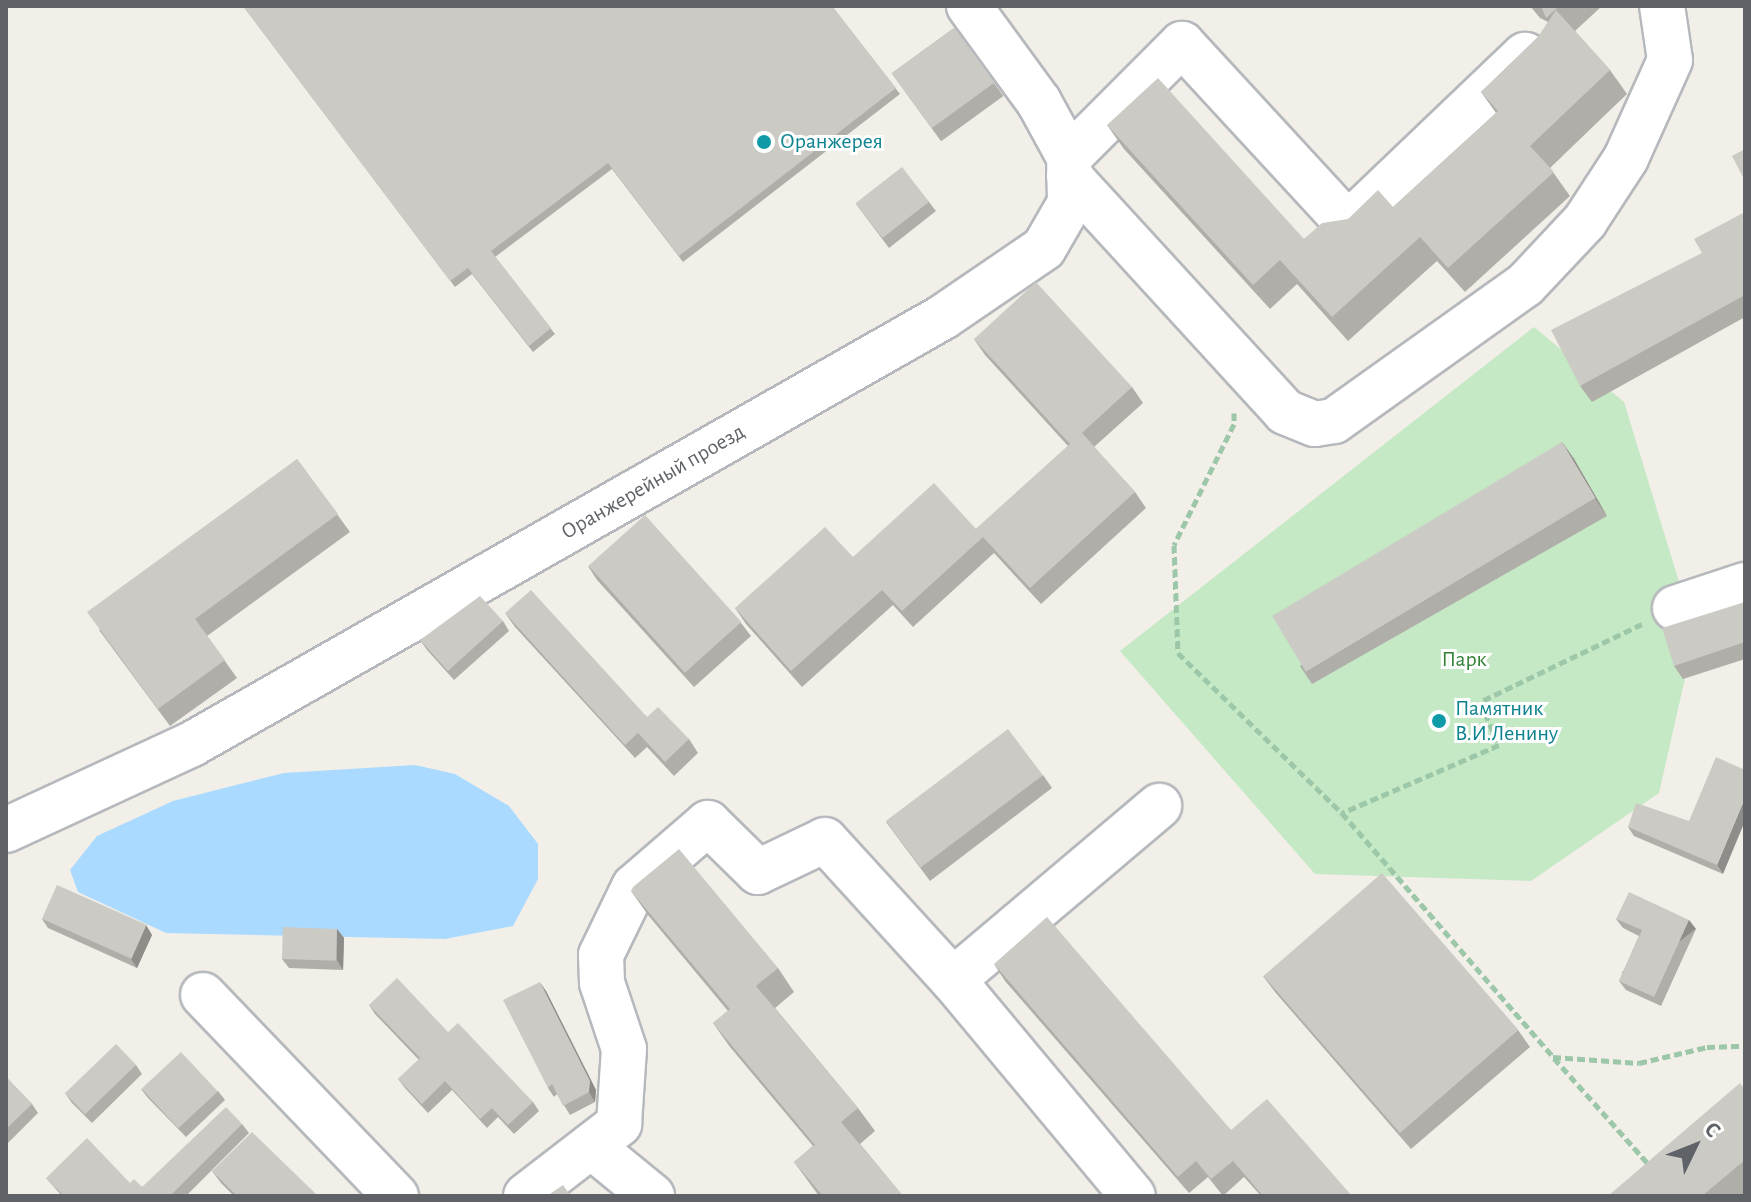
<!DOCTYPE html>
<meta charset="utf-8">
<style>
body{margin:0}
#map{position:relative;width:1751px;height:1202px;overflow:hidden;background:#f1efe8;font-family:"Alegreya Sans",sans-serif}
div>[style]{position:absolute}
[style*='--x']{left:calc(var(--x)*1px);top:calc(var(--y)*1px);width:calc(var(--w)*1px);rotate:calc(var(--a)*1deg)}
.green>*{inset:0;background:#c5e8c5}
.water>*{inset:0;background:#aadaff}
.path>*{height:5px;margin-top:-2.5px;transform-origin:0;background:repeating-linear-gradient(90deg,#9cc7a9 0 8px,transparent 0 12px)}
.roads{filter:drop-shadow(2px 0 #b5b8bc) drop-shadow(-2px 0 #b5b8bc) drop-shadow(0 2px #b5b8bc) drop-shadow(0 -2px #b5b8bc)}
.minor>*{height:44px;margin:-22px;padding:0 22px;transform-origin:22px;border-radius:22px;background:#fff}
.wall>*{inset:0;background:#afaea9;transform-origin:0 0}
.shaded-wall>*{inset:0;background:#8f8d8a;transform-origin:0 0}
.building>*{inset:0;background:#cccac5;transform-origin:0 0}
.dots>*{width:22px;height:22px;translate:-50% -50%;box-sizing:border-box;border:4px solid #fff;border-radius:50%}
span{translate:-50% -50%;white-space:nowrap;text-align:center;line-height:1.15;-webkit-text-stroke:6px #fff;paint-order:stroke}
.culture-label{font-size:22px;color:#0d838f}
.left{translate:0 -50%;text-align:left}
.street-label{font-size:22px;color:#5f6368}
.park-label{font-size:22px;color:#348238}
.frame{position:absolute;inset:0;border:8px solid #5f6368;pointer-events:none}
.north{position:absolute;left:1655px;top:1106px;width:80px;height:80px;-webkit-text-stroke:6px #fff;paint-order:stroke;rotate:47deg;font-size:22px;font-weight:700;line-height:32px;text-align:center;color:#5f6368}
.north::after{content:'';display:block;margin:auto;width:28px;height:36px;background:#5f6368;clip-path:polygon(50% 0,100% 100%,50% 72%,0 100%)}
</style>
<div id="map">
<div class="green">
<i style="clip-path:polygon(1534px 327px,1624px 402px,1695px 634px,1659px 793px,1531px 881px,1315px 874px,1120px 651px)"></i>
</div>
<div class="water">
<i style="clip-path:polygon(415px 765px,455px 774px,509px 806px,538px 844px,538px 879px,513px 926px,445px 939px,166px 933px,78px 892px,70px 870px,97px 836px,173px 801px,284px 773px)"></i>
</div>
<div class="path">
<i style="--x:1234;--y:413;--w:11;--a:90"></i>
<i style="--x:1234;--y:424;--w:135;--a:116.4"></i>
<i style="--x:1174;--y:545;--w:108;--a:87.9"></i>
<i style="--x:1178;--y:653;--w:229;--a:44.3"></i>
<i style="--x:1642;--y:624;--w:180;--a:154.3"></i>
<i style="--x:1480;--y:702;--w:47;--a:66.2"></i>
<i style="--x:1499;--y:745;--w:171;--a:156.6"></i>
<i style="--x:1342;--y:813;--w:323;--a:49.1"></i>
<i style="--x:1553;--y:1057;--w:86;--a:4"></i>
<i style="--x:1639;--y:1063;--w:70;--a:-13.2"></i>
<i style="--x:1707;--y:1047;--w:38;--a:-2"></i>
<i style="--x:1554;--y:1058;--w:146;--a:48.3"></i>
</div>
<div class="roads">
<div class="minor">
<i style="--x:1069;--y:157;--w:160;--a:-45"></i>
<i style="--x:1182;--y:44;--w:245;--a:47.3"></i>
<i style="--x:1348;--y:224;--w:245;--a:-43.7"></i>
<i style="--x:1069;--y:176;--w:320;--a:47.5"></i>
<i style="--x:1285;--y:412;--w:32;--a:22"></i>
<i style="--x:1315;--y:424;--w:19;--a:-9"></i>
<i style="--x:1334;--y:421;--w:234;--a:-35.5"></i>
<i style="--x:1525;--y:285;--w:88;--a:-46.8"></i>
<i style="--x:1585;--y:221;--w:75;--a:-56.9"></i>
<i style="--x:1626;--y:158;--w:107;--a:-65.8"></i>
<i style="--x:1670;--y:60;--w:55;--a:-98.4"></i>
<i style="--x:1675;--y:608;--w:74;--a:-18.2"></i>
<i style="--x:6;--y:830;--w:205;--a:-24.8"></i>
<i style="--x:192;--y:744;--w:864;--a:-29.62"></i>
<i style="--x:943;--y:317;--w:122;--a:-34.3"></i>
<i style="--x:1044;--y:248;--w:52;--a:-60"></i>
<i style="--x:1070;--y:203;--w:46;--a:-91.2"></i>
<i style="--x:1069;--y:157;--w:63;--a:-118.6"></i>
<i style="--x:1039;--y:102;--w:119;--a:-126.1"></i>
<i style="--x:953;--y:980;--w:270;--a:-40.2"></i>
<i style="--x:203;--y:995;--w:279;--a:46.2"></i>
<i style="--x:591;--y:1146;--w:79;--a:39.3"></i>
<i style="--x:526;--y:1196;--w:118;--a:-37.7"></i>
<i style="--x:619;--y:1124;--w:75;--a:-86.2"></i>
<i style="--x:624;--y:1049;--w:70;--a:-108.4"></i>
<i style="--x:602;--y:983;--w:28;--a:-92"></i>
<i style="--x:601;--y:955;--w:76;--a:-64.1"></i>
<i style="--x:634;--y:887;--w:98;--a:-40.9"></i>
<i style="--x:708;--y:823;--w:70;--a:44.4"></i>
<i style="--x:758;--y:872;--w:74;--a:-25.5"></i>
<i style="--x:825;--y:840;--w:190;--a:47.6"></i>
<i style="--x:953;--y:980;--w:281;--a:50.2"></i>
</div>
</div>
<div class="wall">
<i style="clip-path:polygon(243px 6px,832px 6px,900px 94px,683px 262px,612px 169px,495px 257px,555px 334px,533px 352px,472px 274px,455px 287px)"></i>
<i style="clip-path:polygon(1530px 6px,1602px 6px,1575px 31px,1610px 70px,1627px 94px,1550px 168px,1570px 196px,1465px 292px,1437px 261px,1348px 341px,1297px 284px,1270px 309px,1124px 149px,1107px 125px,1304px 239px,1348px 219px,1393px 207px,1496px 113px,1481px 92px,1539px 36px,1548px 22px,1540px 18px)"></i>
<i style="left:954px;top:28px;width:84px;height:77px;rotate:54deg"></i>
<i style="clip-path:polygon(929px 202px,936px 211px,889px 248px,856px 204px)"></i>
<i style="clip-path:polygon(1745px 212px,1745px 317px,1592px 402px,1580px 386px,1702px 253px)"></i>
<i style="clip-path:polygon(974px 339px,1132px 387px,1143px 403px,1094px 447px,1135px 492px,1146px 508px,1041px 604px,994px 553px,913px 627px,893px 605px,802px 687px,746px 624px,735px 608px,853px 557px,976px 529px,1068px 446px,985px 355px)"></i>
<i style="clip-path:polygon(1562px 442px,1574px 459px,1607px 516px,1312px 684px,1300px 666px)"></i>
<i style="clip-path:polygon(297px 459px,350px 532px,207px 636px,237px 678px,170px 726px,99px 630px)"></i>
<i style="clip-path:polygon(588px 566px,741px 623px,751px 636px,694px 687px,597px 580px)"></i>
<i style="clip-path:polygon(1745px 602px,1745px 659px,1683px 679px,1674px 666px)"></i>
<i style="clip-path:polygon(505px 613px,647px 717px,689px 739px,698px 753px,674px 776px,647px 747px,635px 758px,515px 627px)"></i>
<i style="clip-path:polygon(503px 621px,509px 631px,454px 680px,427px 650px,420px 640px)"></i>
<i style="clip-path:polygon(1043px 775px,1052px 788px,930px 881px,886px 822px)"></i>
<i style="clip-path:polygon(1689px 821px,1723px 874px,1634px 836px,1628px 827px)"></i>
<i style="clip-path:polygon(631px 891px,778px 968px,794px 992px,775px 1008px,858px 1108px,875px 1131px,860px 1144px,903px 1196px,819px 1196px,794px 1162px,813px 1146px,730px 1047px,713px 1023px,728px 1011px,648px 915px)"></i>
<i style="clip-path:polygon(42px 919px,146px 925px,152px 935px,137px 968px,48px 928px)"></i>
<i style="clip-path:polygon(1616px 919px,1689px 920px,1696px 929px,1661px 1006px,1626px 990px,1619px 981px,1639px 936px,1623px 928px)"></i>
<i style="clip-path:polygon(337px 929px,344px 938px,343px 970px,289px 968px,282px 959px)"></i>
<i style="clip-path:polygon(994px 964px,1231px 1130px,1352px 1196px,1261px 1196px,1244px 1177px,1223px 1196px,1208px 1177px,1189px 1193px,1005px 981px)"></i>
<i style="clip-path:polygon(1263px 976px,1518px 1030px,1530px 1047px,1411px 1149px,1275px 992px)"></i>
<i style="clip-path:polygon(546px 991px,596px 1090px,595px 1102px,570px 1115px,557px 1094px,554px 1097px,548px 1088px)"></i>
<i style="clip-path:polygon(369px 1005px,448px 1032px,533px 1102px,539px 1111px,514px 1134px,498px 1117px,487px 1128px,452px 1090px,428px 1113px,405px 1088px,398px 1079px,419px 1060px,375px 1014px)"></i>
<i style="clip-path:polygon(136px 1065px,142px 1074px,92px 1123px,72px 1103px,65px 1093px)"></i>
<i style="clip-path:polygon(6px 1077px,32px 1104px,38px 1113px,6px 1145px)"></i>
<i style="clip-path:polygon(141px 1089px,218px 1091px,225px 1100px,186px 1137px,148px 1098px)"></i>
<i style="clip-path:polygon(1745px 1090px,1745px 1196px,1608px 1196px)"></i>
<i style="clip-path:polygon(242px 1124px,249px 1133px,186px 1196px,62px 1196px,46px 1178px,130px 1183px,142px 1187px)"></i>
<i style="clip-path:polygon(212px 1171px,318px 1196px,234px 1196px,221px 1183px)"></i>
</div>
<div class="shaded-wall">
<i style="clip-path:polygon(1562px 442px,1574px 459px,1607px 516px,1595px 498px)"></i>
<i style="clip-path:polygon(1745px 798px,1745px 821px,1723px 874px,1717px 865px)"></i>
<i style="left:1689px;top:920px;width:11px;height:85px;rotate:52deg"></i>
<i style="clip-path:polygon(146px 925px,152px 935px,137px 968px,131px 959px)"></i>
<i style="clip-path:polygon(337px 929px,344px 938px,343px 970px,337px 960px)"></i>
<i style="clip-path:polygon(540px 982px,546px 991px,596px 1090px,595px 1102px,589px 1092px)"></i>
</div>
<div class="building">
<i style="clip-path:polygon(243px 6px,832px 6px,896px 88px,679px 256px,608px 163px,491px 251px,551px 328px,529px 346px,468px 268px,450px 281px)"></i>
<i style="clip-path:polygon(1541px 6px,1559px 6px,1546px 18px)"></i>
<i style="clip-path:polygon(1556px 10px,1610px 70px,1530px 146px,1554px 172px,1448px 268px,1420px 237px,1332px 317px,1280px 260px,1253px 285px,1107px 125px,1158px 78px,1304px 239px,1322px 223px,1348px 219px,1378px 190px,1393px 207px,1498px 111px,1481px 92px,1539px 36px)"></i>
<i style="left:954px;top:28px;width:68px;height:77px;rotate:54deg"></i>
<i style="clip-path:polygon(1745px 149px,1745px 181px,1732px 156px)"></i>
<i style="left:902px;top:167px;width:44px;height:59px;rotate:52deg"></i>
<i style="clip-path:polygon(1745px 212px,1745px 295px,1580px 386px,1551px 330px,1702px 253px,1694px 239px)"></i>
<i style="clip-path:polygon(1036px 282px,1132px 387px,1082px 433px,1135px 492px,1030px 588px,983px 537px,902px 611px,882px 590px,791px 671px,735px 608px,825px 527px,853px 557px,934px 483px,976px 529px,1070px 444px,974px 339px)"></i>
<i style="left:1562px;top:442px;width:65px;height:338px;rotate:59deg"></i>
<i style="clip-path:polygon(297px 459px,338px 514px,195px 619px,225px 660px,158px 709px,87px 612px)"></i>
<i style="left:645px;top:515px;width:144px;height:76px;rotate:48deg"></i>
<i style="clip-path:polygon(531px 590px,647px 717px,658px 707px,689px 739px,665px 762px,638px 733px,625px 745px,505px 613px)"></i>
<i style="clip-path:polygon(480px 596px,503px 621px,448px 671px,420px 640px)"></i>
<i style="clip-path:polygon(1745px 602px,1745px 642px,1674px 666px,1662px 628px)"></i>
<i style="left:1008px;top:729px;width:58px;height:153px;rotate:53deg"></i>
<i style="clip-path:polygon(1716px 757px,1745px 770px,1745px 798px,1717px 865px,1628px 827px,1636px 803px,1689px 821px)"></i>
<i style="clip-path:polygon(679px 849px,778px 968px,756px 986px,858px 1108px,841px 1122px,903px 1196px,823px 1196px,794px 1162px,815px 1145px,713px 1023px,730px 1009px,631px 891px,633px 887px)"></i>
<i style="left:1382px;top:873px;width:208px;height:157px;rotate:49deg"></i>
<i style="left:57px;top:885px;width:98px;height:37px;rotate:24deg"></i>
<i style="clip-path:polygon(1629px 892px,1689px 920px,1654px 997px,1619px 981px,1642px 930px,1616px 919px)"></i>
<i style="clip-path:polygon(1047px 917px,1231px 1130px,1267px 1099px,1352px 1196px,1263px 1196px,1233px 1161px,1211px 1179px,1196px 1161px,1178px 1177px,994px 964px)"></i>
<i style="left:283px;top:927px;width:54px;height:32px;rotate:2deg"></i>
<i style="clip-path:polygon(397px 978px,448px 1032px,458px 1023px,533px 1102px,508px 1125px,492px 1108px,480px 1119px,445px 1081px,422px 1104px,398px 1079px,420px 1058px,369px 1005px)"></i>
<i style="clip-path:polygon(540px 982px,590px 1081px,589px 1092px,563px 1106px,552px 1084px,548px 1088px,503px 1000px)"></i>
<i style="left:116px;top:1044px;width:29px;height:71px;rotate:46deg"></i>
<i style="left:181px;top:1052px;width:54px;height:54px;rotate:47deg"></i>
<i style="clip-path:polygon(6px 1077px,32px 1104px,6px 1129px)"></i>
<i style="clip-path:polygon(1740px 1083px,1745px 1090px,1745px 1160px,1702px 1196px,1608px 1196px)"></i>
<i style="clip-path:polygon(226px 1107px,242px 1124px,170px 1196px,64px 1196px,46px 1178px,87px 1138px,130px 1183px,134px 1179px,142px 1187px)"></i>
<i style="clip-path:polygon(252px 1132px,318px 1196px,237px 1196px,212px 1171px)"></i>
<i style="clip-path:polygon(563px 1185px,571px 1196px,547px 1196px)"></i>
</div>
<div class="dots">
<i style="left:764px;top:142px;background:#0f9aa8"></i>
<i style="left:1439px;top:721px;background:#0f9aa8"></i>
</div>
<div class="culture-label">
<span class="left" style="left:780px;top:142px">Оранжерея</span>
<span class="left" style="left:1455px;top:721px">Памятник<br>В.И.Ленину</span>
</div>
<div class="street-label">
<span style="left:653px;top:482px;rotate:-30deg">Оранжерейный проезд</span>
</div>
<div class="park-label">
<span style="left:1464px;top:660px">Парк</span>
</div>
<div class="frame"></div>
<div class="north">С</div>
</div>
